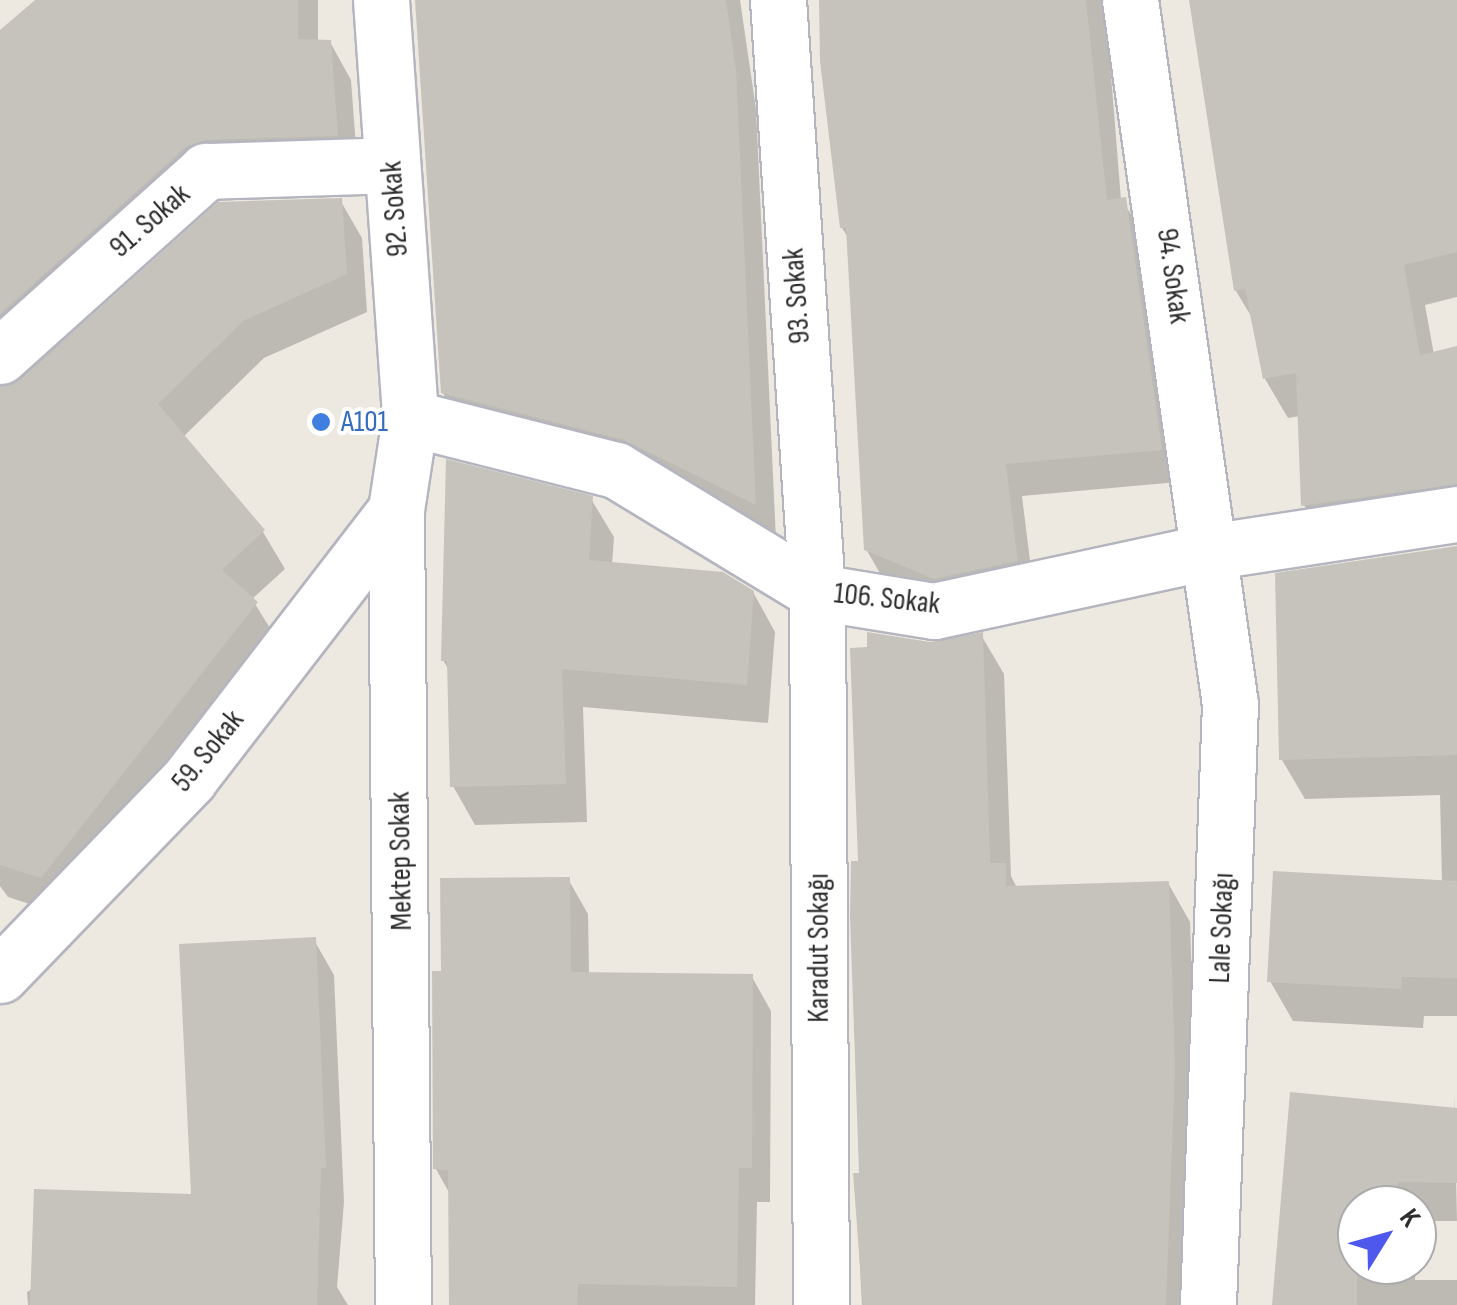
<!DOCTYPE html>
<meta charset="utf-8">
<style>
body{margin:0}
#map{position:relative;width:1457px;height:1305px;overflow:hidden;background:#ede9e1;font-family:"Sofia Sans Condensed",sans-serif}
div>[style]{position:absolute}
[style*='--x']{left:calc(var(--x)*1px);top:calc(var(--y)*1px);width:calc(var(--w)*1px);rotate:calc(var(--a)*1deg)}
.shadow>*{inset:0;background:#0003}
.building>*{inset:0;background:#c6c3bc}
.roads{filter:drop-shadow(2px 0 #b4b5bf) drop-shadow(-2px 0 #b4b5bf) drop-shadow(0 2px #b4b5bf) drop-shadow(0 -2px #b4b5bf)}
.minor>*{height:55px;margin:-27.5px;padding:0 27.5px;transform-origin:27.5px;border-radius:27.5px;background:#fff}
.dots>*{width:28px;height:28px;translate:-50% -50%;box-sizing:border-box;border:5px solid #fff;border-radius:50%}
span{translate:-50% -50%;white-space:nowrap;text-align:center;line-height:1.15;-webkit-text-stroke:8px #fff;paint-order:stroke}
.street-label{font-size:30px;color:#2d2d2d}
.shop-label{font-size:30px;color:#366cbe}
.left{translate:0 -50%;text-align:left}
.north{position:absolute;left:1337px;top:1185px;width:100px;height:100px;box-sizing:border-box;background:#fff;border:2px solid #ababab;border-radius:50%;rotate:53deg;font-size:28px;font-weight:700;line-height:40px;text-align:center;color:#2d2d2d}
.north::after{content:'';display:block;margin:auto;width:35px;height:45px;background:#4f58ec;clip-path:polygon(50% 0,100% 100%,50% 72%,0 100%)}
</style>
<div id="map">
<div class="shadow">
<i style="clip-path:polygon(39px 0,318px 0,318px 42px,330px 42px,351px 80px,358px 173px,227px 177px,0 377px,0 33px)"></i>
<i style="clip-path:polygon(417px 0,740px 0,756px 109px,776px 540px,465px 431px,443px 393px)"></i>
<i style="clip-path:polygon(820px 0,1105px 0,1121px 200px,1144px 232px,1178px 482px,1022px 496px,1034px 593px,885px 582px,866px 549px,849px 239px,842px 228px)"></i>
<i style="clip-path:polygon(1193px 0,1457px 0,1457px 297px,1425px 305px,1434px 355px,1457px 349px,1457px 525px,1326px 545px,1304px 505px,1300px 416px,1288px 418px,1265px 379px,1254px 321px,1236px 291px)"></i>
<i style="clip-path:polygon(340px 200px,362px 238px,367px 312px,264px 358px,183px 437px,263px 532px,285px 569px,252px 599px,278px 641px,63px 915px,8px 897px,0 886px,0 387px,8px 389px,219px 204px)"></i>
<i style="clip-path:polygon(591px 499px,614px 537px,612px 565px,753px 592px,775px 632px,768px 723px,583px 707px,587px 822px,475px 825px,453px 786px,450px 672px,443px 660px)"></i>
<i style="clip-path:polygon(1457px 548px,1457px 1016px,1424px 1016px,1423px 1028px,1293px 1021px,1270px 981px,1442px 883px,1440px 795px,1305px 799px,1282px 760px)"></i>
<i style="clip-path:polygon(981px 635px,1004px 674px,1011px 876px,1017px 888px,1168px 883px,1190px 922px,1196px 1108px,1189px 1305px,862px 1305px,855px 1176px,861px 1175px,860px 863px,930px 644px)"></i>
<i style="clip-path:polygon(568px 879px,588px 914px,589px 974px,752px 977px,771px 1011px,770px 1202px,757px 1202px,755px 1305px,451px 1305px,451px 1196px,436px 1169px,444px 973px)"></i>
<i style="clip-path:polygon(314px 940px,334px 975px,344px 1202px,337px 1287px,348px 1305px,28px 1305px,27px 1292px,193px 1197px)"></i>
<i style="clip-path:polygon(1454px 1093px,1457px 1221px,1420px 1221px,1417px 1255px,1417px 1205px,1357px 1205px,1357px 1265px,1416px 1265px,1415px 1280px,1457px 1280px,1457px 1305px,1274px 1305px,1292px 1095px,1454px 1110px)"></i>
</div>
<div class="building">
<i style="clip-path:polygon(35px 0,298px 0,298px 39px,331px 40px,338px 136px,205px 140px,186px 147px,0 314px,0 30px)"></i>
<i style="clip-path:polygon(415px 0,726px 0,736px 70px,756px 505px,624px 440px,441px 393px)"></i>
<i style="clip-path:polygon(819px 0,1086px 0,1107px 200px,1126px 197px,1162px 450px,1006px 464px,1018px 561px,934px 579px,864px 550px,846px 228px,840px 228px,820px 61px)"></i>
<i style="clip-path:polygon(1189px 0,1457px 0,1457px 252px,1404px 265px,1420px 355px,1457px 346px,1457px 484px,1301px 506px,1296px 373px,1263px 379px,1245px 289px,1234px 291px)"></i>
<i style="clip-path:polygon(342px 198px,347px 274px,243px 321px,158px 404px,265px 530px,222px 570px,258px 602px,41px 878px,0 865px,0 386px,21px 379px,218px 202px)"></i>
<i style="clip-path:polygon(446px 459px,593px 496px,589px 560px,723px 572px,754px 591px,747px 685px,562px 669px,566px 784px,450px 787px,447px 661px,441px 661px)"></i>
<i style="clip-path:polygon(1457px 546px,1457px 755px,1279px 760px,1275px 573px)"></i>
<i style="clip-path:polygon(867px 632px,930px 642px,983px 632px,990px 863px,1006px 863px,1006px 886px,1169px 881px,1175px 1066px,1166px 1305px,863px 1305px,853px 1173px,859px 1173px,850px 916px,851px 861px,858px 861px,850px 648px,867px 647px)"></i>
<i style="clip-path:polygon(1273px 871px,1457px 881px,1457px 978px,1402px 977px,1401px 989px,1267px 982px)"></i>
<i style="clip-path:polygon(570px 877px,571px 972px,753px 974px,752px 1168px,739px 1168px,737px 1287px,578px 1284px,577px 1305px,449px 1305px,448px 1170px,433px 1169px,432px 971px,441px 971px,440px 878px)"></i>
<i style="clip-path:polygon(316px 937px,326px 1168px,321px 1168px,317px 1305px,30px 1305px,34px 1189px,191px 1194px,179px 944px)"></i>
<i style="clip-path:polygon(1290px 1092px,1457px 1108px,1457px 1183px,1398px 1182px,1396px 1205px,1357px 1205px,1357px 1305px,1272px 1305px)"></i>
</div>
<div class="roads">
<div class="minor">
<i style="--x:381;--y:0;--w:419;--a:86"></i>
<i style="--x:410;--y:418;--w:93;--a:98.7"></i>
<i style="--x:396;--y:510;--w:795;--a:89.5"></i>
<i style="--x:778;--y:0;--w:593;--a:86.23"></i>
<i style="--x:817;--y:592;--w:713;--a:89.68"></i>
<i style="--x:1130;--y:0;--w:711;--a:81.92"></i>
<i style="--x:1230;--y:704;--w:601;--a:92.1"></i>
<i style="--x:0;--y:356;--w:277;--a:-41.9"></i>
<i style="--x:206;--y:171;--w:186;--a:-1.8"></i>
<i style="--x:410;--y:418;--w:212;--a:14.2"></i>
<i style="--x:616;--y:470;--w:235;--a:31.3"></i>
<i style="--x:817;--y:592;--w:119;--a:9.2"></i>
<i style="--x:934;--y:611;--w:280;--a:-12.2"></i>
<i style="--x:1208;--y:552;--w:252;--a:-8.7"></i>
<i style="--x:0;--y:975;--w:272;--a:-46"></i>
<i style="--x:189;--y:779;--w:339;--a:-52.4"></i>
</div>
</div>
<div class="dots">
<i style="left:321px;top:422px;background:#3f7fe0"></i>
</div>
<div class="street-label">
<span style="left:395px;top:209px;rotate:-94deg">92. Sokak</span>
<span style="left:150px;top:221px;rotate:-41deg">91. Sokak</span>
<span style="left:1173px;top:276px;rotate:82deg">94. Sokak</span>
<span style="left:797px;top:296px;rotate:-94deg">93. Sokak</span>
<span style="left:887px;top:599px;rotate:6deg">106. Sokak</span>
<span style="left:208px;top:751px;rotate:-51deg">59. Sokak</span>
<span style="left:401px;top:861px;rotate:-91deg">Mektep Sokak</span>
<span style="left:1222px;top:928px;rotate:-88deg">Lale Sokağı</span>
<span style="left:819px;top:948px;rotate:-90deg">Karadut Sokağı</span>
</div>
<div class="shop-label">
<span class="left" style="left:341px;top:422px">A101</span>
</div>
<div class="north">K</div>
</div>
